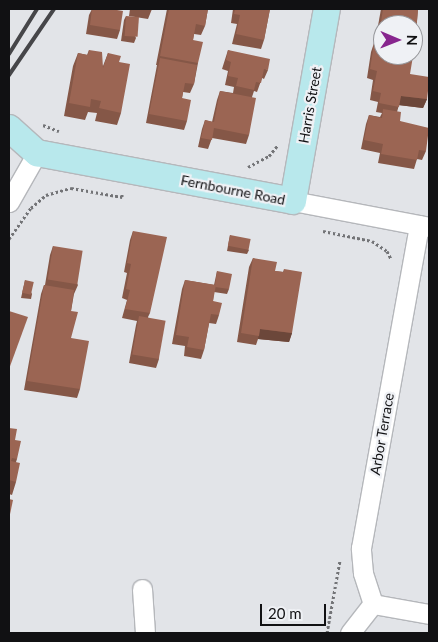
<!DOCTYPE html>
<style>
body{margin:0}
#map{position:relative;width:438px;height:642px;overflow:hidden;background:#e2e4e8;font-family:Lato,sans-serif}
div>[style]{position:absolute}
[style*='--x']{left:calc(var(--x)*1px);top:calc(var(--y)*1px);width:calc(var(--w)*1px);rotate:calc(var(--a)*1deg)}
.path>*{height:3px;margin-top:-1.5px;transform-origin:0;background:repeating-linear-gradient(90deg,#737477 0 2.5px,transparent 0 5px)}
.roads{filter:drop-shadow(1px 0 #b5b7bb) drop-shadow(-1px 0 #b5b7bb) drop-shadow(0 1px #b5b7bb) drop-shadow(0 -1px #b5b7bb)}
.street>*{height:19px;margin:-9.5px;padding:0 9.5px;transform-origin:9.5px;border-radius:9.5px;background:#fff}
.secondary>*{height:26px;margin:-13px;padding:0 13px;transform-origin:13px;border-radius:13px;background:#b8e8ec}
.rail>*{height:4px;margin:-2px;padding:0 2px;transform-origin:2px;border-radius:2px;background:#464649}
.wall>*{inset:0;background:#855747}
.shaded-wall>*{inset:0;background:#6c473a}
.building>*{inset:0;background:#9b6553;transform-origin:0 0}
span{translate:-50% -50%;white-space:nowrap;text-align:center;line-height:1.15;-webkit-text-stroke:4.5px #eff1f5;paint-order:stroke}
.street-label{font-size:14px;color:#111113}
.frame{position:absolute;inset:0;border:10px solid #111113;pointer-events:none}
.north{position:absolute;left:373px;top:15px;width:50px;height:50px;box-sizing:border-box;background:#eff1f5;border:1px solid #96979b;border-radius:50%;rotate:91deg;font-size:14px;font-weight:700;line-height:20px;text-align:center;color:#111113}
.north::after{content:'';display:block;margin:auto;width:18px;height:22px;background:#87258e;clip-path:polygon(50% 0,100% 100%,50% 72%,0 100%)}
.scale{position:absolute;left:260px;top:604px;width:66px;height:22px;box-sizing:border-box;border:2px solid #111113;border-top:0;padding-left:6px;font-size:15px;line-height:18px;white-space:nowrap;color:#111113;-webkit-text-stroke:4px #eff1f5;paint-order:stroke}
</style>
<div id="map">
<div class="path">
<i style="--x:43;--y:125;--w:17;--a:21"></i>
<i style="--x:248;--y:167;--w:24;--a:-28"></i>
<i style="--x:269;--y:156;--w:13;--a:-51"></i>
<i style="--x:323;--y:231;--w:50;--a:11.5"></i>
<i style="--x:372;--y:241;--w:18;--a:34"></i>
<i style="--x:387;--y:251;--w:9;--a:63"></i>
<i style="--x:9;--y:239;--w:38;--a:-55"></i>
<i style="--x:31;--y:208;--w:20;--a:-41"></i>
<i style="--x:46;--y:195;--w:26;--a:-16"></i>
<i style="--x:71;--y:188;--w:52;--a:10"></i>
<i style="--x:122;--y:197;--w:4;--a:-90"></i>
<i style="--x:327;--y:633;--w:74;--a:-79.9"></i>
</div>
<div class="roads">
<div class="street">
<i style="--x:293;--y:201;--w:138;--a:10.8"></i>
<i style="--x:9;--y:202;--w:56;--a:-60.3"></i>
<i style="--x:142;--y:589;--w:44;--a:86.1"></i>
<i style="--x:373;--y:604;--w:57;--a:10.1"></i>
<i style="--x:350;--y:633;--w:37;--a:-52"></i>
<i style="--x:373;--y:604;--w:33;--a:-108"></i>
<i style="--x:363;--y:573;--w:25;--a:-95"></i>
<i style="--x:361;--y:548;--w:328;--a:-79.8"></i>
</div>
<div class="secondary">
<i style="--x:9;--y:128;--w:38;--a:42"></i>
<i style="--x:37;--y:153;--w:260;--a:10.6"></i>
<i style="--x:293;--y:201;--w:195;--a:-80"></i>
</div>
</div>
<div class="rail">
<i style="--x:9;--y:54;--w:53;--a:-58.1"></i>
<i style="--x:9;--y:75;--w:80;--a:-55.7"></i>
</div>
<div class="wall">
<i style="clip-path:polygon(92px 9px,111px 9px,120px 30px,117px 39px,86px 34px,89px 15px)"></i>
<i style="clip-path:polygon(130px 9px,152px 9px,148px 19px,129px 16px)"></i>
<i style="clip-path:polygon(167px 9px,208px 9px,205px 26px,201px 35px,194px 34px,193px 40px,198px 63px,194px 84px,190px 93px,183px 92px,182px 98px,187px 121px,184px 130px,146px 123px,157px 65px,156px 65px)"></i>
<i style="clip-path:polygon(233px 9px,270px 9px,264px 40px,261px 49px,232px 44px,237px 24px,231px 23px)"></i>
<i style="clip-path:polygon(381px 9px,418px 9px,416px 33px,413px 41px,376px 37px)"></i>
<i style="clip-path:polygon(126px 16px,136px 38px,134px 43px,121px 41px,124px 20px)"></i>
<i style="clip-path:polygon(374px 43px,410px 74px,427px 99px,423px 108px,399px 105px,397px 112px,400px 121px,426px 151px,422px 160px,417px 159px,414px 169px,378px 163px,380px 153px,361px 149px,366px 124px,369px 115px,380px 117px,382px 113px,376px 112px,378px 102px,370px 100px,373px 80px,367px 78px,371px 52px)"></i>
<i style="clip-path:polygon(89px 50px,103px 66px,108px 53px,119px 62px,121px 113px,117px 125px,95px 121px,97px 113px,88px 112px,85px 120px,64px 116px,73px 66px,78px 53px,87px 55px)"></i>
<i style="clip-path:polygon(228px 50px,268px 70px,264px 79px,262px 78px,257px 92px,254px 91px,252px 97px,249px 135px,246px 144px,212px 138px,208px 149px,198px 147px,202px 129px,205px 120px,212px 122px,217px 100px,220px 91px,233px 93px,234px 87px,225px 85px,228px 71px,222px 69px)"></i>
<i style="clip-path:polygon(133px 231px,150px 313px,148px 317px,159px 359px,156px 368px,129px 363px,136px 325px,137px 321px,122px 318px,127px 300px,122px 298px,127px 273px,124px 272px,130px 240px)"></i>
<i style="clip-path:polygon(230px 235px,249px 250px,247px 254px,227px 251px)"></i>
<i style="clip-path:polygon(53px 246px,78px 285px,74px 294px,71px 311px,71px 338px,80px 389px,77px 398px,24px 390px,41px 294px,44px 285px,45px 285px,50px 255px)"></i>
<i style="clip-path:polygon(253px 258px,275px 271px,283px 272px,284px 269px,292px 333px,289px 342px,258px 339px,256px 345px,237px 342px,249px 267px)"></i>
<i style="clip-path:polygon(217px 271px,229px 289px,227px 294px,214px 292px,213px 301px,219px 315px,216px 324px,209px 323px,204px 350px,201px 359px,184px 356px,185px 346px,172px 344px,182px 289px,185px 280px,214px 285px)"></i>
<i style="clip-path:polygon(25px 280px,32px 294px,31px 299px,21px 298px,24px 285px)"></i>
<i style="clip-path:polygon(9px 428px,15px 440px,17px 459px,16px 462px,16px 482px,12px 495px,9px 494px)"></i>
</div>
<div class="shaded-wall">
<i style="clip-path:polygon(380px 28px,383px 29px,383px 38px,376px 37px)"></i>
<i style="clip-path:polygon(413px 32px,416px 33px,413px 41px)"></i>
<i style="clip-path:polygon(401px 96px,427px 99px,423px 108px,398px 105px)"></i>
<i style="clip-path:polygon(260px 329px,292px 333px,289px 342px,258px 339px)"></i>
</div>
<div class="building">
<i style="clip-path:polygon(92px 9px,111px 9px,123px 11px,120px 30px,90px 25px)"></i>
<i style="clip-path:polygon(169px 9px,208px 9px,205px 26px,196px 24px,193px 40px,203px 42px,198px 63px,160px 56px)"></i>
<i style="clip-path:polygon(235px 9px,270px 9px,264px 40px,236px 34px,240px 15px,234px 14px)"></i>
<i style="clip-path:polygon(383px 9px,418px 9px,416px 33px,413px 32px,413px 25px,383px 25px,383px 29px,380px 28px)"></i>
<i style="left:126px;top:16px;width:13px;height:20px;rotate:4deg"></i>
<i style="clip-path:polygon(374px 43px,383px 45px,383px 55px,413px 55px,413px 50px,414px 50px,410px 74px,429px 77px,429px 83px,427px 99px,401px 96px,399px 107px,379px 103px,381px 93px,373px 91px,377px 71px,370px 69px)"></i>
<i style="clip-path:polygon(89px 50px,102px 52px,103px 68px,108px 53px,121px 56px,119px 62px,130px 64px,121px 113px,99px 108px,101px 101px,91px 99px,90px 107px,69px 103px,78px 53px,88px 55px)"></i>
<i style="clip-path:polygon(228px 50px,270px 59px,268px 70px,264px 69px,261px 83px,256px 82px,254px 90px,236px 86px,238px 78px,228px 76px,231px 62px,226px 60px)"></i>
<i style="clip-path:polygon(160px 58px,197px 65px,194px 84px,185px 83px,182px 98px,191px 100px,187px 121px,149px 114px)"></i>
<i style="clip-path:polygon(220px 91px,256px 98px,249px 135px,214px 128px,212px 140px,201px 138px,205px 120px,214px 122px)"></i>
<i style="clip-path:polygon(383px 109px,401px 112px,400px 121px,429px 128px,426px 151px,419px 150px,417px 160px,381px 154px,383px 144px,364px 140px,369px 115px,382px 118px)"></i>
<i style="clip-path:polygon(133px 231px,167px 237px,150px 313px,125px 309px,130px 290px,126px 289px,131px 264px,127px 263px)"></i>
<i style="left:230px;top:235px;width:21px;height:11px;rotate:11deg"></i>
<i style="left:53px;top:246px;width:30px;height:34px;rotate:9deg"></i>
<i style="clip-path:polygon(253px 258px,277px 262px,275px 271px,284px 272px,284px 269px,302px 272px,292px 333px,260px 329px,259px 336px,241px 333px)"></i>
<i style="clip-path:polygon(217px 271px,232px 274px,229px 289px,215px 287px,216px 285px,215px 285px)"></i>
<i style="left:25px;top:280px;width:9px;height:13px;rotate:13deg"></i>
<i style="clip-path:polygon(185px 280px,216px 285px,213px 301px,222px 303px,219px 315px,211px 314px,204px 350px,187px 347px,189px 337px,176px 335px)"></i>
<i style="clip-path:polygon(44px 285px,74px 290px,71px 311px,78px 312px,71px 338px,89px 341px,80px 389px,27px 381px)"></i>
<i style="clip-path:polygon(9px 311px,28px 317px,9px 369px)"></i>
<i style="left:139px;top:316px;width:27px;height:39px;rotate:10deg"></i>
<i style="clip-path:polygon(9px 428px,17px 429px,15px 440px,21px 441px,17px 459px,12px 458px,11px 461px,20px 463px,16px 482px,9px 480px)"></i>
<i style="clip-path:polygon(9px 499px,13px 500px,9px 519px)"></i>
</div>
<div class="street-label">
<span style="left:310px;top:105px;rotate:-80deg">Harris Street</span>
<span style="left:233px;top:190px;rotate:11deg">Fernbourne Road</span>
<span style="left:382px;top:434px;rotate:-80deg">Arbor Terrace</span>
</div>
<div class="frame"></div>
<div class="north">N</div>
<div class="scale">20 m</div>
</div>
